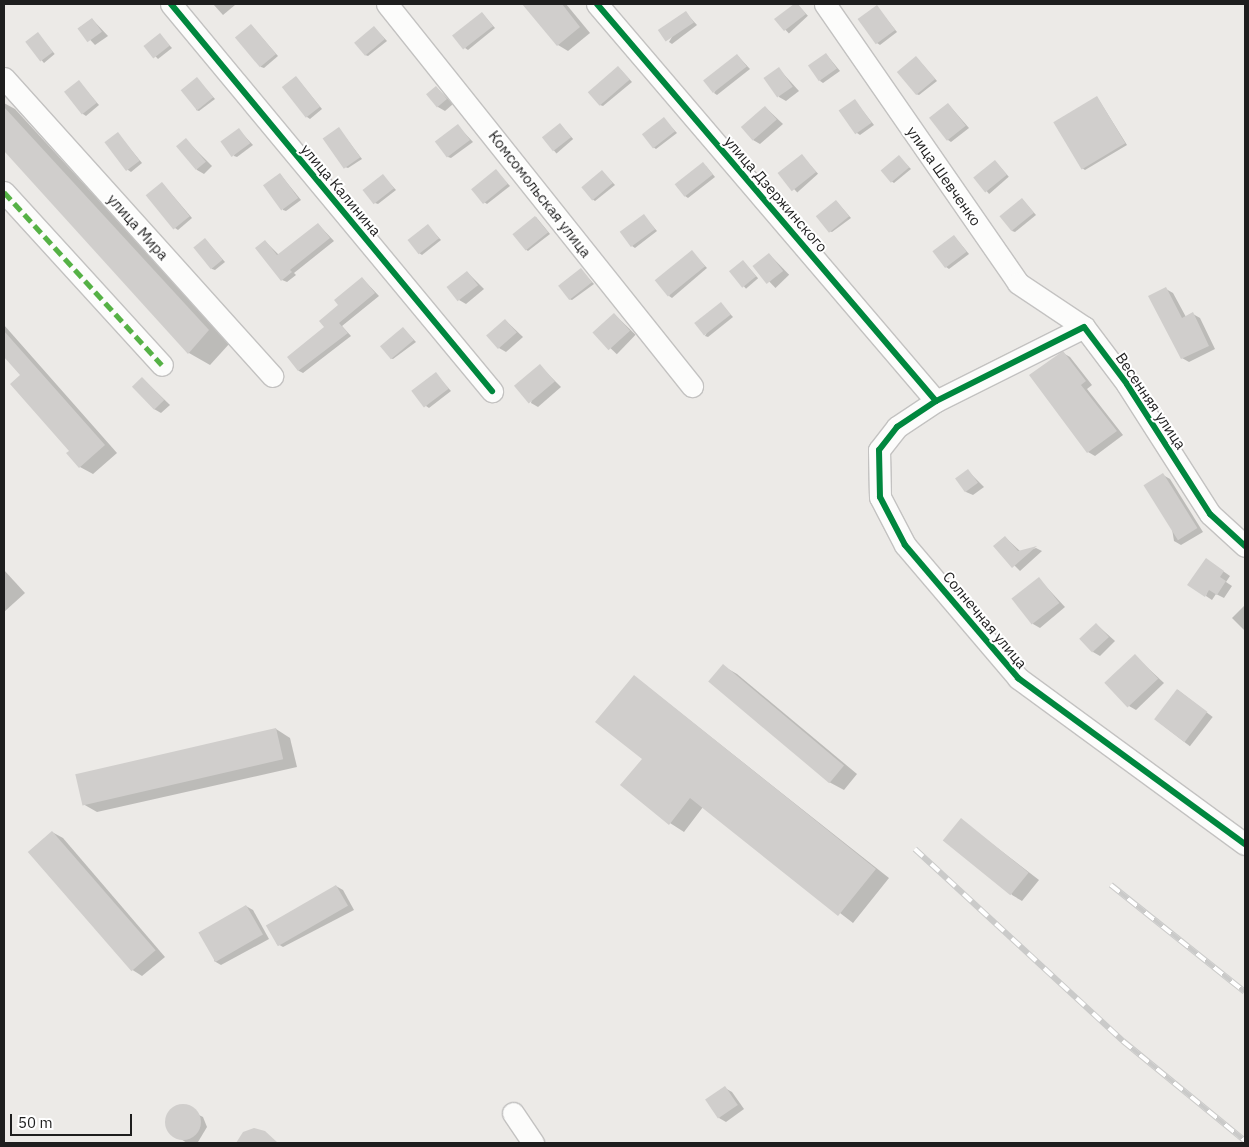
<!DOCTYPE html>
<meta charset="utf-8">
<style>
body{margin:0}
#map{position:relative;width:1249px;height:1147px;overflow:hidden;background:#eceae7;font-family:"IBM Plex Sans",sans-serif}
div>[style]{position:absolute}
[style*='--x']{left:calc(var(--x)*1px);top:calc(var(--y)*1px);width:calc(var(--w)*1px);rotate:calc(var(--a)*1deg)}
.shadow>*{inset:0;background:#0003;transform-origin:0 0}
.building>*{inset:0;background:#d0cecc;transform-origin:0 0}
.round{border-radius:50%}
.roads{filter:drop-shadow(1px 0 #c3c2c1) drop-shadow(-1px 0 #c3c2c1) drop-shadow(0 1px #c3c2c1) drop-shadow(0 -1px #c3c2c1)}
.minor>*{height:21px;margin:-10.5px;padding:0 10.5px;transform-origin:10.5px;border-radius:10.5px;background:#fcfcfb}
.rail>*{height:5.5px;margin-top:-2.75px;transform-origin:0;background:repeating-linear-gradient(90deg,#fff 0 11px,#cacac9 0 22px);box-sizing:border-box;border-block:1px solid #cacac9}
.quiet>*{height:5px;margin-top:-2.5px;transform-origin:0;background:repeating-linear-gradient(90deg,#55b145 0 10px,transparent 0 15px)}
.cycleway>*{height:6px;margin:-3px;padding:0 3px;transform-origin:3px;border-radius:3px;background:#00873e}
span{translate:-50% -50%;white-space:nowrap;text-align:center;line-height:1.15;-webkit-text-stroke:4px #fff;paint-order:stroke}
.street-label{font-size:15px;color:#1e1e1e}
.frame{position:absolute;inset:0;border:5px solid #1e1e1e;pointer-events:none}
.scale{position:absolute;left:10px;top:1114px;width:122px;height:22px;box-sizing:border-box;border:2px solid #1e1e1e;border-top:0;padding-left:6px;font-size:15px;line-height:18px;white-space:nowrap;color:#1e1e1e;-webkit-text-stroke:4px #fff;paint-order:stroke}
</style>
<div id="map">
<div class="shadow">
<i style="clip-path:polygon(213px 4px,235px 4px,235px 5px,223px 15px)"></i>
<i style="clip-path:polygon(531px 4px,566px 4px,590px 33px,568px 51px,558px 45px,527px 7px)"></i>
<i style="left:797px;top:4px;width:16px;height:26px;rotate:47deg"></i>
<i style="clip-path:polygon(877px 7px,897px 32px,880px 45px,877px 43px)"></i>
<i style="clip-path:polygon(482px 13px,495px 28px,468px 50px,465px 48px)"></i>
<i style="clip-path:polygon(686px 13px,697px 25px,672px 44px,669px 42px)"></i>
<i style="clip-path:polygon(92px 19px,108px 36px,95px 45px,79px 28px)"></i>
<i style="clip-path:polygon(251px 25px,278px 56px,264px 68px,261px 67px)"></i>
<i style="clip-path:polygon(374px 27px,387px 41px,368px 56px,365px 55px)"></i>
<i style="left:38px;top:34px;width:26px;height:14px;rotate:50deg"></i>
<i style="clip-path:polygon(160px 35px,172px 48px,158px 59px,146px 46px)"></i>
<i style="clip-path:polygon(826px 54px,840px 71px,823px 83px,820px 81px)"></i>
<i style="clip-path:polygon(737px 55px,750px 69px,717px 95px,714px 93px)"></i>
<i style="clip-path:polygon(916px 57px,937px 81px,919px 95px,916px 94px)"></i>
<i style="clip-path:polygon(779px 69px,799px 91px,786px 101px,779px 97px)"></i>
<i style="clip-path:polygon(621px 70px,632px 82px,603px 106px,600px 105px)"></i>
<i style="clip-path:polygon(296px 77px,322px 109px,310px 119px,307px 117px)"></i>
<i style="clip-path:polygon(197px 79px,215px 99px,199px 111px,196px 110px)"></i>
<i style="clip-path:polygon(79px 82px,99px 105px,86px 116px,83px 114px)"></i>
<i style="clip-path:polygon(436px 87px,453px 104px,445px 111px,438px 107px)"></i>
<i style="clip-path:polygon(1097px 97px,1127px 145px,1085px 170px,1082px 168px)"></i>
<i style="clip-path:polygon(855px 101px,874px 125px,860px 135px,857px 133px)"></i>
<i style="clip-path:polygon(4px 103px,15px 109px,230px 343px,210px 365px,189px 353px,4px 149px)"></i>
<i style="clip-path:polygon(948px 104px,969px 128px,951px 142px,948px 140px)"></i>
<i style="clip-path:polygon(765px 107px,783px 124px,760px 144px,753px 140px)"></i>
<i style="clip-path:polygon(664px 119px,677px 133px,656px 149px,653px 147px)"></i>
<i style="left:560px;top:124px;width:20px;height:22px;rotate:49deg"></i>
<i style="clip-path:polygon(458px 126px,473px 142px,451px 158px,448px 157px)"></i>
<i style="clip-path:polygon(339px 129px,362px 159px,348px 168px,345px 167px)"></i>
<i style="clip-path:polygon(239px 130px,253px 145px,237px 157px,234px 156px)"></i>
<i style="clip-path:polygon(118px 134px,142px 163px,131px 172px,128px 170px)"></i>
<i style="clip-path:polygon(186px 140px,212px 166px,204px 174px,197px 170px)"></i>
<i style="left:802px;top:156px;width:24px;height:28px;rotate:48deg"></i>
<i style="clip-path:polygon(899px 157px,911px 169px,894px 183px,891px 181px)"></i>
<i style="left:995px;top:161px;width:21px;height:26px;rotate:49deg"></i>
<i style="clip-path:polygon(706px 166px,715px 177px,688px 198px,685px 196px,676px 185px)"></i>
<i style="clip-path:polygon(496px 171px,510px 186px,487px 204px,484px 202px)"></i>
<i style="clip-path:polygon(602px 171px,615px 185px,595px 201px,592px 199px)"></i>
<i style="clip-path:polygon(280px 174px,301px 200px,286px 211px,283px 210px)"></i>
<i style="clip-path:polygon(383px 176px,396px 190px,378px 204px,375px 203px)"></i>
<i style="clip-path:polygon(162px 183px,192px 218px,178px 230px,175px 228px)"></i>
<i style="clip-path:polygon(1022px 199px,1036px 215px,1015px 232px,1012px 231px)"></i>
<i style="clip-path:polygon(837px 202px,851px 218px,832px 232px,829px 231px)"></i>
<i style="clip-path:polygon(644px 216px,657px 231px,635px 248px,632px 246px)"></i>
<i style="clip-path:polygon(536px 217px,550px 234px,528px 251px,525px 249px)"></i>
<i style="clip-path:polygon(318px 224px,334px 241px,294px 273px,296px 275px,287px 282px,282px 280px,265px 241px,279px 255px)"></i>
<i style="clip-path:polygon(428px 226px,441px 240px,422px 255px,419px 253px)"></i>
<i style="clip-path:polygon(954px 236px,969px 254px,949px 269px,946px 267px)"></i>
<i style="clip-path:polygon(205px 239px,225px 262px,215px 270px,212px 269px)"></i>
<i style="clip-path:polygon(692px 252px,707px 268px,672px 298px,669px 296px)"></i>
<i style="left:769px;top:254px;width:29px;height:19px;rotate:46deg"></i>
<i style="left:743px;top:261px;width:23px;height:16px;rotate:49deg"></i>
<i style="clip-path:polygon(581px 270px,594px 284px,572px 300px,569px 299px)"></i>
<i style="clip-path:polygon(467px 272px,484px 289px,466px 304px,459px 300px)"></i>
<i style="clip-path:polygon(362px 278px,379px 296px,342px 326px,351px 336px,303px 373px,299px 371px,289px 357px,326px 328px)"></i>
<i style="clip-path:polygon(1166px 289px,1173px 293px,1186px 317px,1193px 314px,1200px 318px,1215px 349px,1189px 362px,1182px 358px)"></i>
<i style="clip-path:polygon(721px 304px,733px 317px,708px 337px,705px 336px)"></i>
<i style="left:614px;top:314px;width:30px;height:27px;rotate:44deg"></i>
<i style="clip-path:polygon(505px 320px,523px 337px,506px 352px,499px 348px)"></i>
<i style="clip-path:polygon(4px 325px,117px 453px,93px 474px,80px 467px,21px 375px,4px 355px)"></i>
<i style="clip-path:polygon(403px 328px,416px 342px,393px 359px,390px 358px)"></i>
<i style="clip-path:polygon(1063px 353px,1070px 357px,1092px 385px,1087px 389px,1123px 435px,1095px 456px,1088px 452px,1031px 375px)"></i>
<i style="clip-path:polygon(540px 366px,561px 387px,538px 407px,531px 403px)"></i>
<i style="clip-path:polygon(436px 374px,451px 391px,429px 408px,426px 406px)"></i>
<i style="clip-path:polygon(143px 379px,170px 405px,161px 413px,154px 409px)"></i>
<i style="clip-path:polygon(968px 471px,984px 487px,973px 495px,966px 492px)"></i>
<i style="clip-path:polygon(1163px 475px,1170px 479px,1203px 532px,1181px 545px,1174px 541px)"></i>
<i style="clip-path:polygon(1005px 537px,1021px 552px,1036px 548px,1042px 551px,1020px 571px,995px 546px)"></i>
<i style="clip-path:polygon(1213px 564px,1230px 576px,1226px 582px,1232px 586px,1224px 598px,1216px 594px,1212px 600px,1206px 596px)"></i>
<i style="clip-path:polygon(4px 570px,25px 593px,4px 612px)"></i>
<i style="clip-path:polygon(1039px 579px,1065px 607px,1040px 628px,1033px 624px)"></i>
<i style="clip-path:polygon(1244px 606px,1245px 607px,1245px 631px,1232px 618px)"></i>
<i style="clip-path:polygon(1096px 624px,1115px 641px,1100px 656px,1093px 652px)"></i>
<i style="clip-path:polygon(1135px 656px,1164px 683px,1136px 710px,1129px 706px)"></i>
<i style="clip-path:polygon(723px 666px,737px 674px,857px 774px,844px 790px,829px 782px)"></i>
<i style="clip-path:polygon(634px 676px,889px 878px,853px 923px,703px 807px,684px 832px,670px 823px,643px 759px)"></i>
<i style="left:1178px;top:690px;width:44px;height:37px;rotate:38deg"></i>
<i style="clip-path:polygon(276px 729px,290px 738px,297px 767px,97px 812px,83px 804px)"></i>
<i style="clip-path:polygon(961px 820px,1039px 880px,1022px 901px,1012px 895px)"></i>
<i style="clip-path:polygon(52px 832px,63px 838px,165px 957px,142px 976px,131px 969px,30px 852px)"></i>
<i style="clip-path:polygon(336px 886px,343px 890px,354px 910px,283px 947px,276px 943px)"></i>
<i style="clip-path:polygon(246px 906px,253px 910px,269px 939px,221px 965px,214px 961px)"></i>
<i style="clip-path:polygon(725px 1088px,732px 1092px,744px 1109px,726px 1122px,719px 1118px)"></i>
<i style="clip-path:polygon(181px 1106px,203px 1117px,207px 1127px,198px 1142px,187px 1143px,170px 1132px,166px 1121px,171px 1111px)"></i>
</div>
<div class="building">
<i style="clip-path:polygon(522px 4px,562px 4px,580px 27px,557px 46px)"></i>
<i style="clip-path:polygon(794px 4px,798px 4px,806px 14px,784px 31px,774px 19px)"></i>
<i style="left:877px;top:5px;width:31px;height:24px;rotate:54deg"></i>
<i style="left:686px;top:11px;width:14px;height:34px;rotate:56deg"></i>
<i style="left:482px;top:12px;width:18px;height:38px;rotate:52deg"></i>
<i style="left:92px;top:18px;width:17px;height:18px;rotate:54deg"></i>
<i style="left:251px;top:24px;width:39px;height:21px;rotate:50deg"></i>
<i style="left:374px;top:26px;width:17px;height:26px;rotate:50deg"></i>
<i style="left:38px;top:32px;width:25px;height:16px;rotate:53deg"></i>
<i style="left:160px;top:33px;width:16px;height:21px;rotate:52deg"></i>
<i style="left:826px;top:53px;width:19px;height:22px;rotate:55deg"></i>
<i style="left:737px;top:54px;width:16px;height:43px;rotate:52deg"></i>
<i style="left:916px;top:56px;width:30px;height:25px;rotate:50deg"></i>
<i style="left:618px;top:66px;width:18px;height:40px;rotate:49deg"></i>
<i style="left:779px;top:67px;width:24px;height:19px;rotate:55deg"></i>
<i style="left:296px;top:76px;width:39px;height:18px;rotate:52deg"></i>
<i style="left:197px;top:77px;width:26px;height:21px;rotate:51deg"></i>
<i style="left:79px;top:80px;width:29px;height:19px;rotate:52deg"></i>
<i style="left:436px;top:86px;width:17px;height:13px;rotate:50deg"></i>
<i style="left:1097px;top:96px;width:55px;height:51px;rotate:59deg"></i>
<i style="left:855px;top:99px;width:29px;height:20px;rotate:55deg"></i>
<i style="left:948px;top:103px;width:29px;height:24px;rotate:52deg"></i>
<i style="left:765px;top:106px;width:18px;height:32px;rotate:49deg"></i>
<i style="clip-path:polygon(4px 107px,209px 330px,188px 354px,4px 151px)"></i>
<i style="left:664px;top:117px;width:18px;height:28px;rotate:52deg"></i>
<i style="left:560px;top:123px;width:18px;height:23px;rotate:52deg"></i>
<i style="left:458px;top:124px;width:20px;height:29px;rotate:53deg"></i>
<i style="left:339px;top:127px;width:37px;height:20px;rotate:55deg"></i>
<i style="left:239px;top:128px;width:19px;height:23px;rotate:54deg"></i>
<i style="left:118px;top:132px;width:36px;height:17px;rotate:53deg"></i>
<i style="left:186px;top:138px;width:31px;height:13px;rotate:50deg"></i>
<i style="left:802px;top:154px;width:23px;height:31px;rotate:52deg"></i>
<i style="left:899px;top:155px;width:16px;height:24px;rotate:50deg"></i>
<i style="left:995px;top:160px;width:19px;height:28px;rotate:51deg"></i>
<i style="left:703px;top:162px;width:16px;height:36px;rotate:52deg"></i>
<i style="left:496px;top:169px;width:19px;height:32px;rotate:51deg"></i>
<i style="left:602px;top:170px;width:17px;height:27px;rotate:50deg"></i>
<i style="left:280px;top:173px;width:31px;height:21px;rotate:54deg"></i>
<i style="left:383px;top:174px;width:18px;height:26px;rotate:52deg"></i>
<i style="left:162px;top:182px;width:44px;height:21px;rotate:51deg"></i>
<i style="left:1022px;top:198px;width:19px;height:29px;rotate:51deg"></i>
<i style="left:836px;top:200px;width:21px;height:26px;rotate:51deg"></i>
<i style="left:644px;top:214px;width:19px;height:30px;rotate:54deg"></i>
<i style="left:535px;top:216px;width:21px;height:29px;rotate:51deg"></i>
<i style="clip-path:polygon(318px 223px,330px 238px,290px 270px,292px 272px,281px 281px,255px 248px,265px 240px,277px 255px)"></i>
<i style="left:428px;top:224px;width:18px;height:26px;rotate:52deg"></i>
<i style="left:954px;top:235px;width:21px;height:27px;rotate:53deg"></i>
<i style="left:205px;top:238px;width:28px;height:15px;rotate:51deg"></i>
<i style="left:692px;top:250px;width:21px;height:48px;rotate:51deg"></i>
<i style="left:769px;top:253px;width:23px;height:21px;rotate:52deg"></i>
<i style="left:743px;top:260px;width:21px;height:18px;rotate:51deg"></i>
<i style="left:581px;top:268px;width:18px;height:29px;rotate:52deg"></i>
<i style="left:467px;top:271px;width:18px;height:26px;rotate:52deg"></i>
<i style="clip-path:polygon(362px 277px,375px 293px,339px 323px,348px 333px,298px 371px,287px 357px,324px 327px,319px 321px,338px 305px,334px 300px)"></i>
<i style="clip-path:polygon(1166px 287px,1182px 318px,1193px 312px,1209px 346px,1181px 359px,1148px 296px)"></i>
<i style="left:721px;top:302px;width:16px;height:34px;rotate:52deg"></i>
<i style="left:614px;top:313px;width:24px;height:29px;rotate:48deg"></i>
<i style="left:505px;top:319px;width:18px;height:25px;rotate:49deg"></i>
<i style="left:403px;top:327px;width:17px;height:30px;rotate:50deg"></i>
<i style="clip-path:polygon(4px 331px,105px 445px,79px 468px,66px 453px,69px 451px,10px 384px,20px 375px,4px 357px)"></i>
<i style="clip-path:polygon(1063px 351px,1086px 381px,1081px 385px,1117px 431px,1087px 453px,1029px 375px)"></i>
<i style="left:540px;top:364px;width:23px;height:34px;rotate:50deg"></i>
<i style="left:436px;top:372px;width:21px;height:31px;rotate:53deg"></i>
<i style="left:142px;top:377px;width:32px;height:14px;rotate:46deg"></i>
<i style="left:968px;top:469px;width:17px;height:16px;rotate:54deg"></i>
<i style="left:1163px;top:473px;width:65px;height:23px;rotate:58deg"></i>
<i style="clip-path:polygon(1005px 536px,1018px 551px,1037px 546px,1012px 568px,993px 546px)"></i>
<i style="clip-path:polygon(1206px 558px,1224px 571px,1220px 577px,1226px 581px,1217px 595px,1209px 590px,1205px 597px,1187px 585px)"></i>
<i style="left:1039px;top:577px;width:33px;height:35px;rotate:52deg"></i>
<i style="left:1096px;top:623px;width:19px;height:23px;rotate:47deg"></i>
<i style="left:1135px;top:654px;width:34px;height:42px;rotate:47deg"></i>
<i style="left:723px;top:664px;width:158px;height:23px;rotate:40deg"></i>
<i style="clip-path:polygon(634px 675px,876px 869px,838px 916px,690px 798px,669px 825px,620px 785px,642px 759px,595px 722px)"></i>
<i style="left:1177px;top:689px;width:38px;height:38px;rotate:37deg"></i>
<i style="left:276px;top:728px;width:32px;height:206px;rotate:77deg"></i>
<i style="left:961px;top:818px;width:87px;height:29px;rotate:39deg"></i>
<i style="left:52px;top:831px;width:158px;height:32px;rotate:49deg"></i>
<i style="left:336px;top:885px;width:24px;height:81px;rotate:60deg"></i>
<i style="left:246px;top:905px;width:34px;height:55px;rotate:60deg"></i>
<i style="left:725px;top:1086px;width:23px;height:24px;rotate:56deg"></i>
<i class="round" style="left:165px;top:1104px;width:36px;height:36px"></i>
<i style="clip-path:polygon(254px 1128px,265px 1131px,278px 1143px,236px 1143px,243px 1132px)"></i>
</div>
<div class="roads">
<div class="minor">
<i style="--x:171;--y:4;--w:503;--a:50.33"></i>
<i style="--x:387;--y:4;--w:489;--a:51.4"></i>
<i style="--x:597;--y:4;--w:522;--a:49.51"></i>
<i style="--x:825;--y:4;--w:339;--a:55.3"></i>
<i style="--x:1018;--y:283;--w:79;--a:33.7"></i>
<i style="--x:4;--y:78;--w:401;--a:48"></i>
<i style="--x:4;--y:192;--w:234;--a:47.6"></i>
<i style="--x:1245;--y:546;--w:47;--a:-137.6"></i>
<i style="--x:1210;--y:514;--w:154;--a:-122.6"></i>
<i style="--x:1127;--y:384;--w:71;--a:-127"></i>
<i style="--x:1084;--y:327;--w:165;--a:153.4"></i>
<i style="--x:936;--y:401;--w:47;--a:146.3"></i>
<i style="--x:897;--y:427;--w:29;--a:128"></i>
<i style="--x:879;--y:450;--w:47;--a:88.8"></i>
<i style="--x:880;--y:497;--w:54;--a:62.5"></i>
<i style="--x:905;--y:545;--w:175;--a:49.6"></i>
<i style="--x:1018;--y:678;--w:281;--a:36.2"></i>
<i style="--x:513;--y:1113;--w:36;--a:56"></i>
</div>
</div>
<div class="rail">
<i style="--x:915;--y:849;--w:283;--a:42.7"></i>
<i style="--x:1123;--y:1041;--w:158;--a:39.3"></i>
<i style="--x:1111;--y:885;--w:171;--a:38.6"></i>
</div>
<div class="quiet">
<i style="--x:4;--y:192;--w:234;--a:47.6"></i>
</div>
<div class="cycleway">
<i style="--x:171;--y:4;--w:503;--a:50.33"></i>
<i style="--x:597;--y:4;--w:522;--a:49.51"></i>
<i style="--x:1245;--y:546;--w:47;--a:-137.6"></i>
<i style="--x:1210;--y:514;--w:154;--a:-122.6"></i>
<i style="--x:1127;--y:384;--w:71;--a:-127"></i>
<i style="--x:1084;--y:327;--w:165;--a:153.4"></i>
<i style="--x:936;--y:401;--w:47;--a:146.3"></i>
<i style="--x:897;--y:427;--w:29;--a:128"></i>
<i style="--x:879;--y:450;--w:47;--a:88.8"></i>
<i style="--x:880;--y:497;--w:54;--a:62.5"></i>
<i style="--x:905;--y:545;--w:175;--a:49.6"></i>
<i style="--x:1018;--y:678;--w:281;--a:36.2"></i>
</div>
<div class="street-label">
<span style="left:944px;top:176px;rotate:55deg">улица Шевченко</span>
<span style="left:341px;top:190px;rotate:50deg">улица Калинина</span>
<span style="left:540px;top:194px;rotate:52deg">Комсомольская улица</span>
<span style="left:776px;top:194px;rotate:49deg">улица Дзержинского</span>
<span style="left:138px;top:227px;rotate:48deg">улица Мира</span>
<span style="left:1151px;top:401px;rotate:56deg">Весенняя улица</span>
<span style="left:985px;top:620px;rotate:50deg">Солнечная улица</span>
</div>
<div class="frame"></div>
<div class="scale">50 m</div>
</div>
